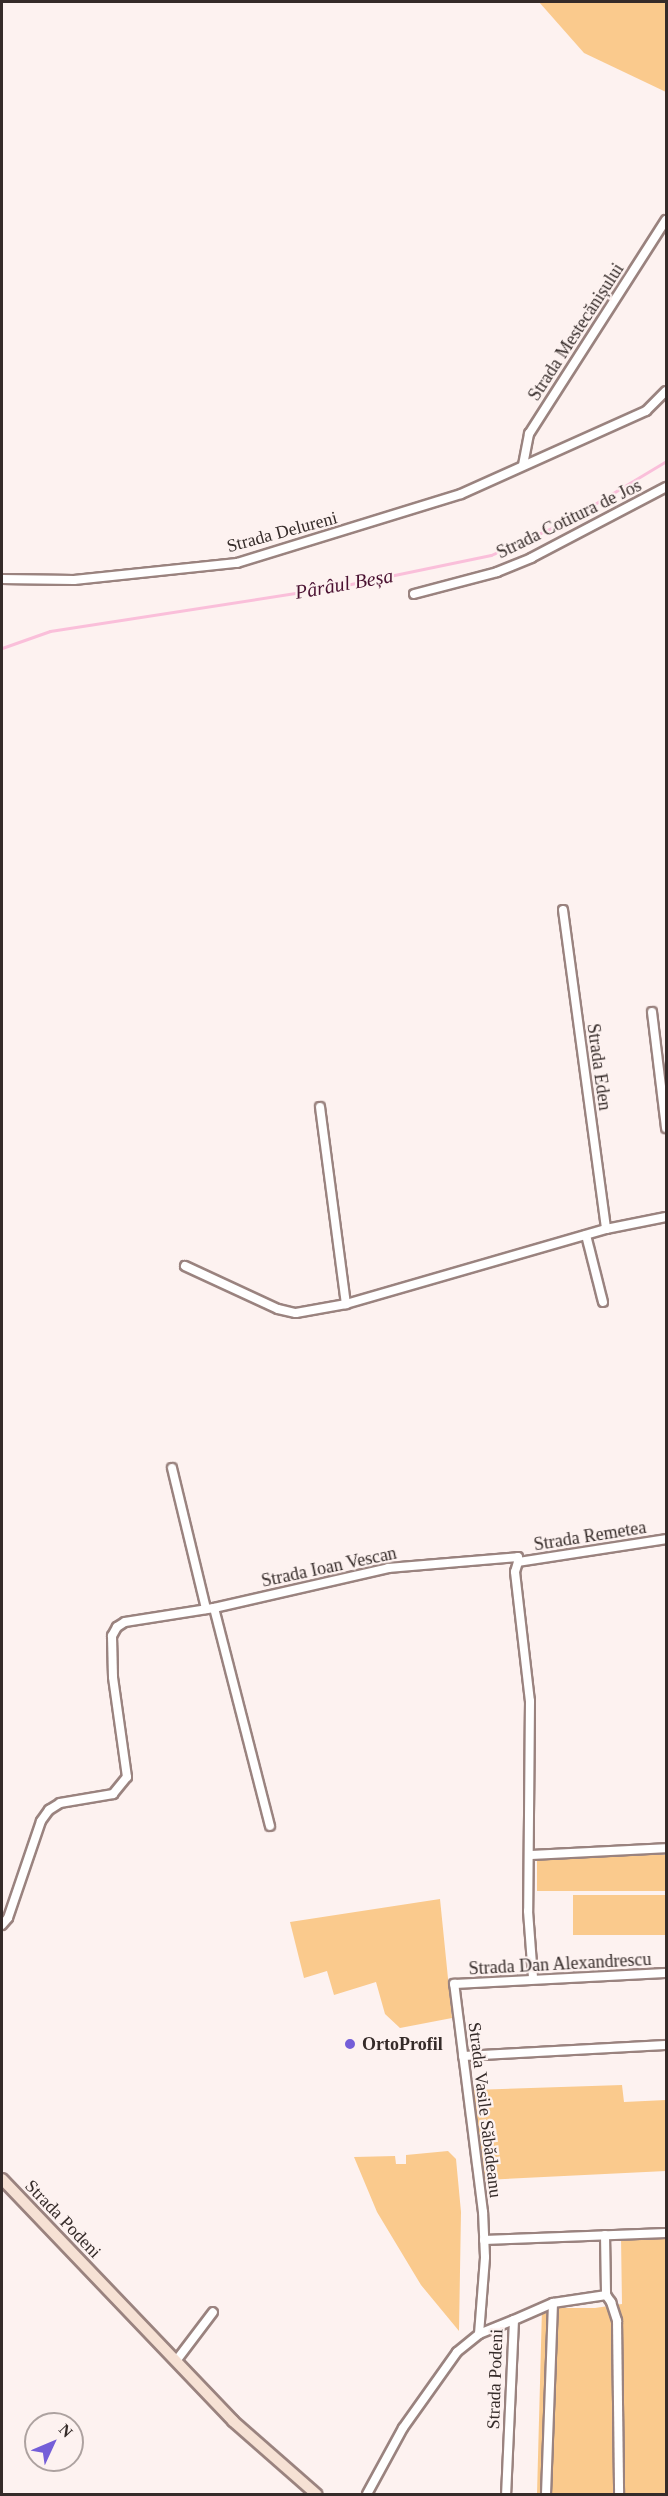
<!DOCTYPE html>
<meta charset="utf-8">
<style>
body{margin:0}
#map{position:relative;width:668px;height:2496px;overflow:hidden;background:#fdf2f0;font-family:Georgia,serif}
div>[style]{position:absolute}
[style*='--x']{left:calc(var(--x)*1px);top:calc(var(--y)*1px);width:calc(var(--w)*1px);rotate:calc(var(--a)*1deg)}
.green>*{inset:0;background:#faca8d;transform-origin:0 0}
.stream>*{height:3px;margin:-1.5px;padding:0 1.5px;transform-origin:1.5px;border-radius:1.5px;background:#fabfda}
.roads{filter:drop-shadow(2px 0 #9a837f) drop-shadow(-2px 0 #9a837f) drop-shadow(0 2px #9a837f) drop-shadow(0 -2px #9a837f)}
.street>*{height:8px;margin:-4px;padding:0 4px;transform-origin:4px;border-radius:4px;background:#fff}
.secondary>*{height:10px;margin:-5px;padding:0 5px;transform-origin:5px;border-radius:5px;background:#f6e1d4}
.dots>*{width:16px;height:16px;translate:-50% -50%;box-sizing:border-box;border:3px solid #fdf2f0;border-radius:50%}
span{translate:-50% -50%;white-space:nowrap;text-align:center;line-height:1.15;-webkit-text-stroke:4.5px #fdf2f0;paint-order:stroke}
.street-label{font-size:18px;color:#352b29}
.poi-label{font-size:18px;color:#352b29;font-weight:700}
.left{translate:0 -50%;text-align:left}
.water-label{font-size:20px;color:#4a1131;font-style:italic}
.frame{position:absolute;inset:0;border:3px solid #352b29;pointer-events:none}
.north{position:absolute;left:24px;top:2412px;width:60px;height:60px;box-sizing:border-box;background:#fdf2f0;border:2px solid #ada2a0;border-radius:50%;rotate:46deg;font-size:16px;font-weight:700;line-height:24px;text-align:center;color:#352b29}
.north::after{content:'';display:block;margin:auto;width:21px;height:27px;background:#745ed8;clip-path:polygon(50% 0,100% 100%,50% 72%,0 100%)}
</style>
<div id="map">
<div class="green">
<i style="clip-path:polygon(539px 2px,666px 2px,666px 92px,584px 53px)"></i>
<i style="left:666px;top:1855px;width:36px;height:129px;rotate:90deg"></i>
<i style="left:666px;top:1895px;width:40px;height:93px;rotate:90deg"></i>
<i style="clip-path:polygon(440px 1899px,452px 2018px,400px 2028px,385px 2014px,376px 1982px,334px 1995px,327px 1971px,304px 1978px,290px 1922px)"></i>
<i style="clip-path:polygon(622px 2085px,624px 2102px,666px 2100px,666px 2171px,485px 2180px,472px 2090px)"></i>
<i style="clip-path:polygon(448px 2151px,456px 2159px,461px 2212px,459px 2331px,421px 2285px,377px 2212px,354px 2157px,395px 2156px,396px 2164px,406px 2164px,406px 2155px)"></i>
<i style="clip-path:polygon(666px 2235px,666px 2494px,537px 2494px,542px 2308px,595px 2308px,622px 2304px,621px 2237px)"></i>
</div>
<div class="stream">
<i style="--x:2;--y:648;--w:51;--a:-19.5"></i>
<i style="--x:50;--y:631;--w:300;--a:-8.8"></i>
<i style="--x:346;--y:585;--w:148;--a:-11.7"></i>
<i style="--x:491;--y:555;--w:79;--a:-24"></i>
<i style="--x:563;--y:523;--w:120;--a:-31"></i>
</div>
<div class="roads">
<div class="street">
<i style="--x:523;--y:465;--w:32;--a:-79"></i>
<i style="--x:529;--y:434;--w:254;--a:-57.4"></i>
<i style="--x:2;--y:579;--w:72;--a:0.8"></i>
<i style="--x:74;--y:580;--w:164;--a:-6"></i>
<i style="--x:237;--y:563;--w:234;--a:-17.1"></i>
<i style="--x:461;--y:494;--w:203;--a:-24.2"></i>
<i style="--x:646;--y:411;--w:28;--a:-45"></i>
<i style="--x:414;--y:594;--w:86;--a:-14.8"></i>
<i style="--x:497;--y:572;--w:37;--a:-22"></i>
<i style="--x:531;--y:558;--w:153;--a:-27.7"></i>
<i style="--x:563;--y:910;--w:322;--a:82.3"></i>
<i style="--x:652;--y:1012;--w:117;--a:83.1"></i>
<i style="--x:320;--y:1107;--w:199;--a:82.5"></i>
<i style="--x:586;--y:1235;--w:69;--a:75.8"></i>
<i style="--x:185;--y:1266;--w:102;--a:24.8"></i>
<i style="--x:278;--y:1309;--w:18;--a:13"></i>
<i style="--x:296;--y:1313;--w:51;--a:-10.2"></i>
<i style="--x:346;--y:1304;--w:271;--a:-16.1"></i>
<i style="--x:606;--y:1229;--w:61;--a:-11.3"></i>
<i style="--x:172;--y:1468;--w:145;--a:76.4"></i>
<i style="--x:518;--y:1562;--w:10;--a:107"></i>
<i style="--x:515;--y:1572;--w:130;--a:83.4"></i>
<i style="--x:530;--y:1701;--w:210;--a:90.5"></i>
<i style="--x:528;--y:1911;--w:67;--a:85.7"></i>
<i style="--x:518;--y:1562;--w:150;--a:-8.8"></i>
<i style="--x:214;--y:1608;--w:225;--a:75.6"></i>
<i style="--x:530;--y:1855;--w:136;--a:-2.9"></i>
<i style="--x:2;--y:1925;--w:9;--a:-49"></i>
<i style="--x:8;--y:1918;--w:102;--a:-71.2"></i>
<i style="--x:41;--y:1821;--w:14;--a:-54"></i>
<i style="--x:49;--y:1810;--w:13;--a:-32"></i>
<i style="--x:60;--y:1803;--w:54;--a:-9.6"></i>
<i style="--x:113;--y:1794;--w:22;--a:-51"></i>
<i style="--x:127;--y:1777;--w:101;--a:-98"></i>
<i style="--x:113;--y:1677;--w:41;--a:-91.4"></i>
<i style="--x:112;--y:1636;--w:10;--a:-61"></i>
<i style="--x:117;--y:1627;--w:9;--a:-32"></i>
<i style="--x:125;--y:1622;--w:90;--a:-8.9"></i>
<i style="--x:214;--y:1608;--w:179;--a:-12.9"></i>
<i style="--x:388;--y:1568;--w:130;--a:-4.8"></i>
<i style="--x:518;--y:1557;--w:5;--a:90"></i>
<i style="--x:463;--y:2056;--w:203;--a:-3.1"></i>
<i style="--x:605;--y:2235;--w:60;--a:89"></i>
<i style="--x:484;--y:2240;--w:182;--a:-2.2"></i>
<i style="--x:514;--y:2320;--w:43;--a:-23.6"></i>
<i style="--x:553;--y:2303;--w:54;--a:-8.6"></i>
<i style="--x:606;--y:2295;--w:9;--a:54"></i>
<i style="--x:611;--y:2302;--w:20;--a:72"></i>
<i style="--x:617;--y:2321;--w:173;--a:89.3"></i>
<i style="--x:479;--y:2334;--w:77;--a:-85.5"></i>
<i style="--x:485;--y:2257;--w:45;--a:-92.5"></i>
<i style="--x:483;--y:2212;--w:230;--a:-97.2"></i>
<i style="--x:454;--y:1984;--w:212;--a:-3"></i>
<i style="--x:176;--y:2361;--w:61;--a:-52.9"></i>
<i style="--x:367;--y:2494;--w:75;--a:-61.4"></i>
<i style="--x:403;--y:2428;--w:93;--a:-54.6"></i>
<i style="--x:457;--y:2352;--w:28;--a:-39"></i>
<i style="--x:479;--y:2334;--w:38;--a:-22"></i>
<i style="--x:514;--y:2320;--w:174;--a:92.6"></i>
<i style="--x:546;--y:2494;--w:191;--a:-87.9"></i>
</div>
<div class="secondary">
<i style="--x:2;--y:2179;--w:335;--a:46.3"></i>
<i style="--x:233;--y:2421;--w:111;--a:41.3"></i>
</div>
</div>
<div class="dots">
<i style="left:350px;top:2044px;background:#745ed8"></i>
</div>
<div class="street-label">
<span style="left:576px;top:332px;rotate:-57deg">Strada Mestecănișului</span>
<span style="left:569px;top:519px;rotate:-26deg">Strada Cotitura de Jos</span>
<span style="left:282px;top:532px;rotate:-15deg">Strada Delureni</span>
<span style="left:599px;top:1067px;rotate:82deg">Strada Eden</span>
<span style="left:590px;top:1536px;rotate:-9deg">Strada Remetea</span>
<span style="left:329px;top:1567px;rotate:-12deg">Strada Ioan Vescan</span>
<span style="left:560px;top:1964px;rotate:-3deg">Strada Dan Alexandrescu</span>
<span style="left:485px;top:2110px;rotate:83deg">Strada Vasile Săbădeanu</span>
<span style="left:63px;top:2219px;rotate:46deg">Strada Podeni</span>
<span style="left:495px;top:2379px;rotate:-88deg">Strada Podeni</span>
</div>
<div class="poi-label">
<span class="left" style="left:362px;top:2044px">OrtoProfil</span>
</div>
<div class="water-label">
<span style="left:344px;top:584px;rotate:-10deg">Pârâul Beșa</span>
</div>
<div class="frame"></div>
<div class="north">N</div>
</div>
